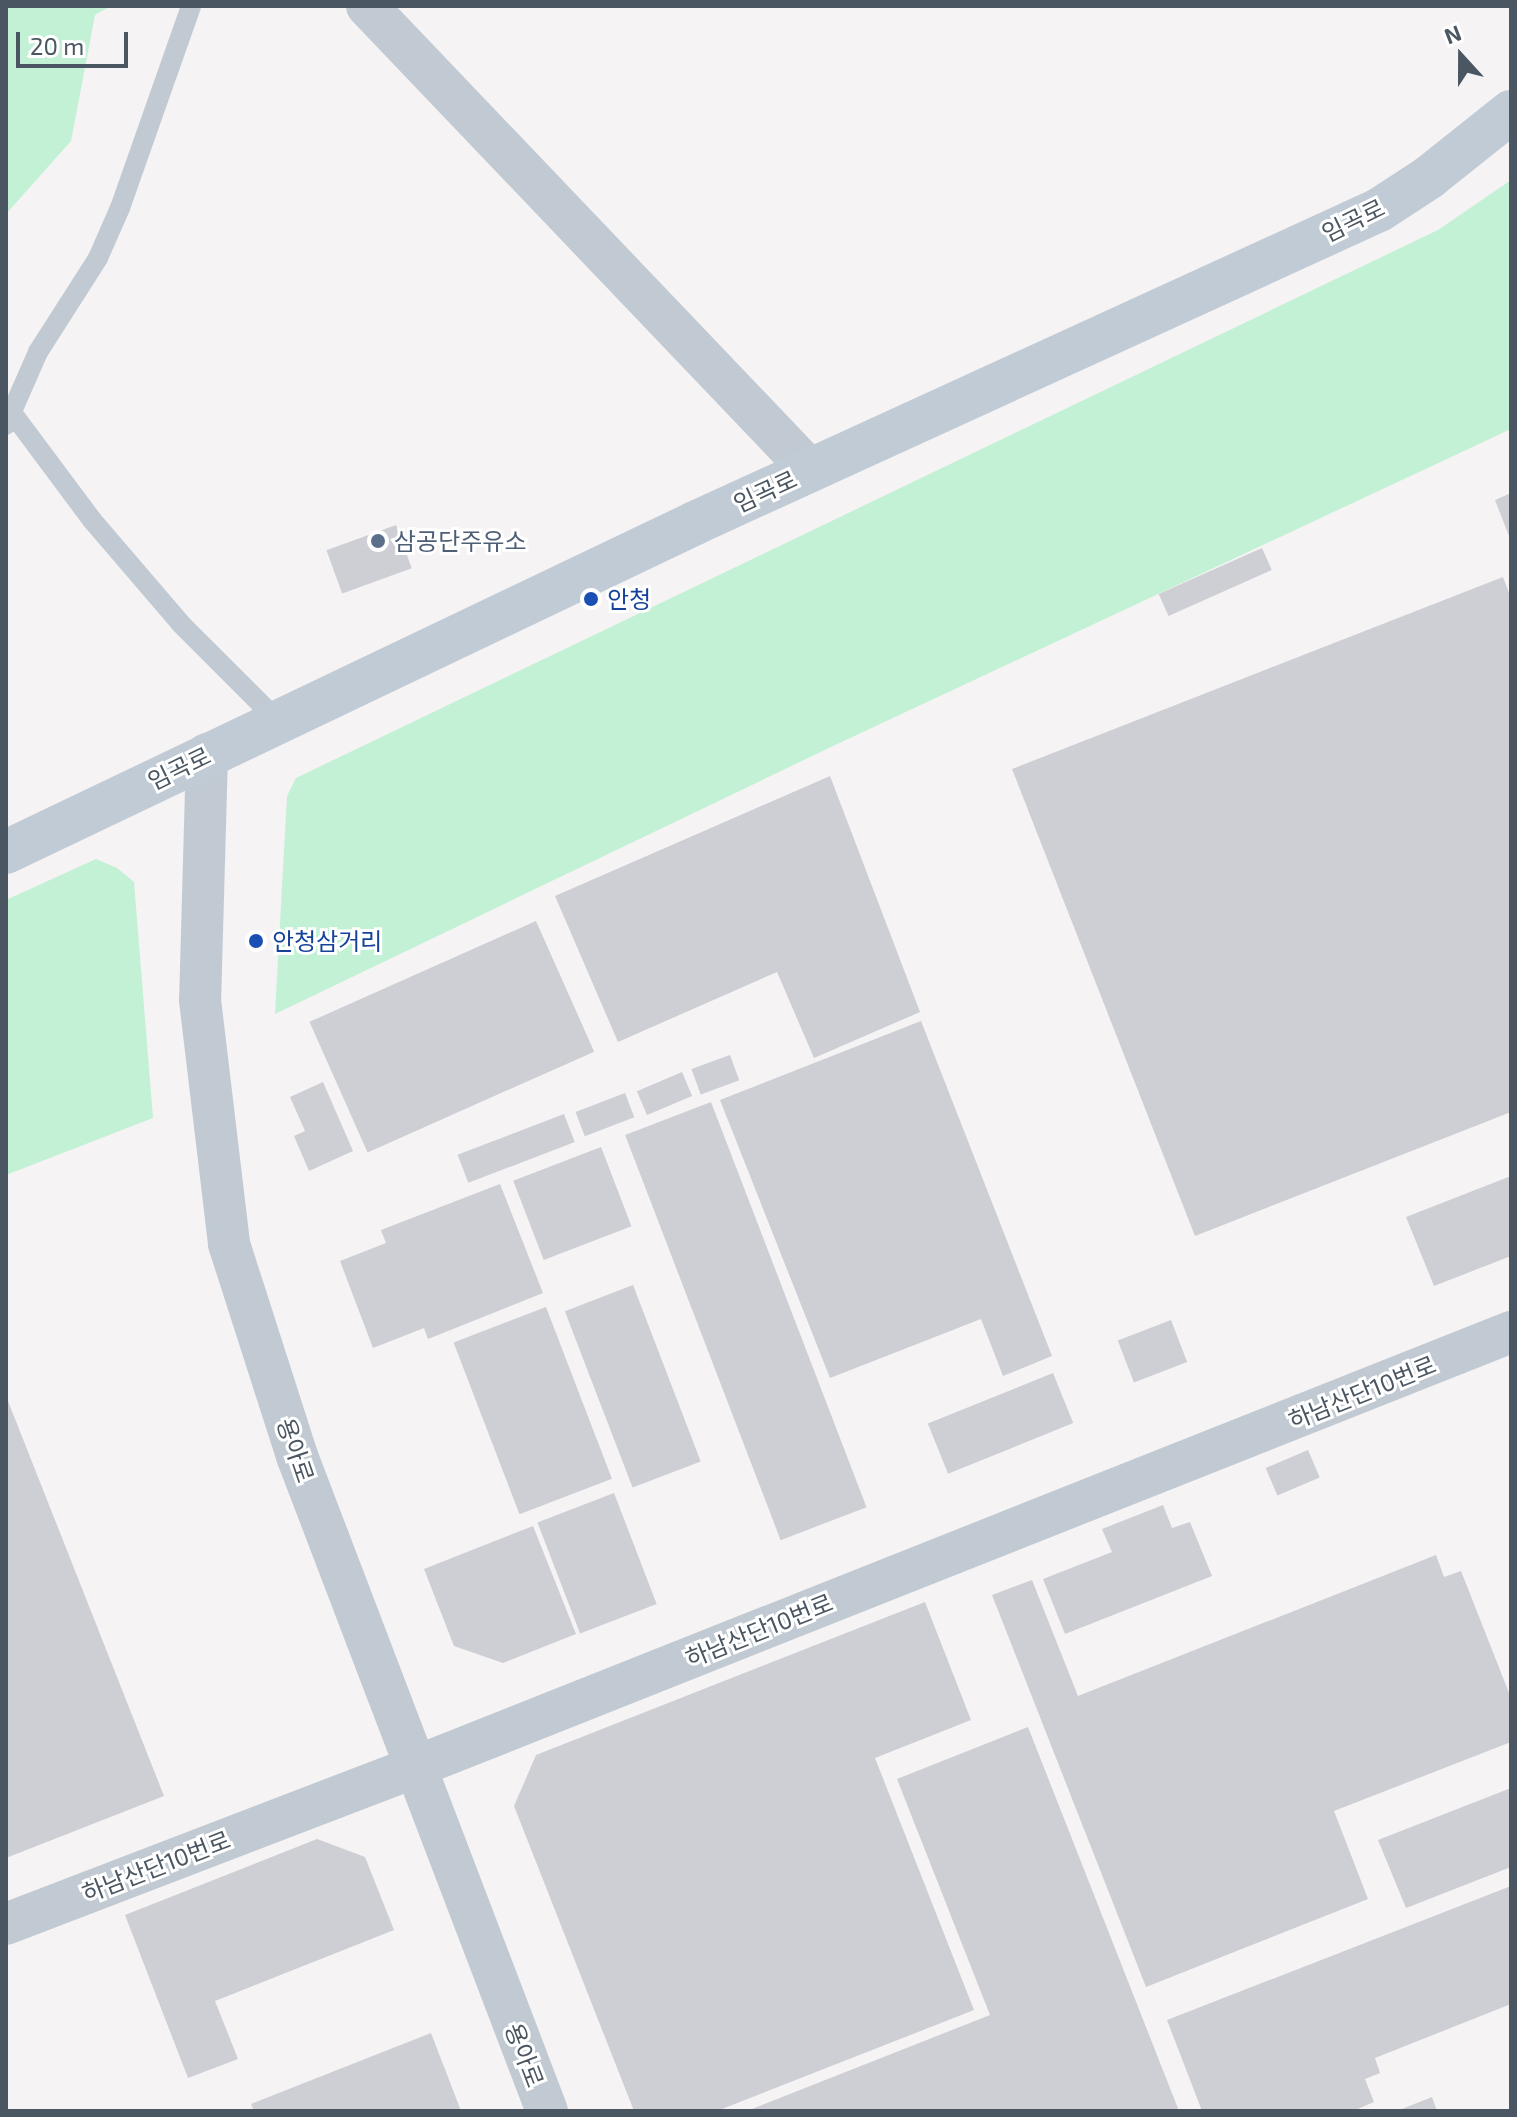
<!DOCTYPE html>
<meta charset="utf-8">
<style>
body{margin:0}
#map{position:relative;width:1517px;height:2117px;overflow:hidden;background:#f5f3f3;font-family:"Exo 2","Noto Sans KR",sans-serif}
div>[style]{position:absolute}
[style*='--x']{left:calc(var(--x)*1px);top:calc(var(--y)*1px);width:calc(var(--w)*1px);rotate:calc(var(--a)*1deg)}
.green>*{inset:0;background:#c3f1d5}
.building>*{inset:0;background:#cdcfd5;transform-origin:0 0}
.lane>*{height:20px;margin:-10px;padding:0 10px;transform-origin:10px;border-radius:10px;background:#c1cad2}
.street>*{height:42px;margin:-21px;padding:0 21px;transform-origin:21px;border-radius:21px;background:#c1cad2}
.secondary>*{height:44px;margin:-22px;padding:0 22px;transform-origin:22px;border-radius:22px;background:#c1cbd6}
.dots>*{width:22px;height:22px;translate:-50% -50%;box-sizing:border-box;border:4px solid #fff;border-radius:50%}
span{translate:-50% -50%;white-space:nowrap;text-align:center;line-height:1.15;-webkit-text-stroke:6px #fff;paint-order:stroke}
.street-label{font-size:24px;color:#4a5661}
.service-label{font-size:24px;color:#4e5e75}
.left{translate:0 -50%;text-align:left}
.transit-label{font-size:24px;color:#164399}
.frame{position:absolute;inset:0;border:8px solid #4a5661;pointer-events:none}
.north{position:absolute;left:1421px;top:16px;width:80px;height:80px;-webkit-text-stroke:6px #fff;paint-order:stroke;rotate:339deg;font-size:22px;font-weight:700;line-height:32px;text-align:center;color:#4a5661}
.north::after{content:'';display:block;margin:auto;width:28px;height:36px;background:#4a5661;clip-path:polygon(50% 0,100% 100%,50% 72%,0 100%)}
.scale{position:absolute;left:16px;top:32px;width:112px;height:36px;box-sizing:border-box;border:4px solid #4a5661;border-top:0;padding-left:10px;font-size:24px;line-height:28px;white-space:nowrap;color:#4a5661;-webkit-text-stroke:6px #fff;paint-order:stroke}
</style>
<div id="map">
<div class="green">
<i style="clip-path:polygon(6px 6px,111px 6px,95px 15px,71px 141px,6px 214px)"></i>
<i style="clip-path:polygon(1511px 180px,1511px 429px,833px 746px,275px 1014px,287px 796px,296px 778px,1438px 230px)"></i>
<i style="clip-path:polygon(96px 859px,117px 868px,134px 882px,153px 1118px,6px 1175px,6px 900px)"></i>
</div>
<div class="building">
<i style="clip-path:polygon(1511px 493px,1511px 535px,1509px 536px,1495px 500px)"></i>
<i style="left:396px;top:525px;width:46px;height:74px;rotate:70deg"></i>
<i style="left:1262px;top:548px;width:24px;height:113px;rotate:66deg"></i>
<i style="clip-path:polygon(1503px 577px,1511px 598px,1511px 1112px,1195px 1236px,1012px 769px)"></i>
<i style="clip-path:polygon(830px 776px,920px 1012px,814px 1058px,777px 972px,618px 1042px,555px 896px)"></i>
<i style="left:536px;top:921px;width:143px;height:248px;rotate:66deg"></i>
<i style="clip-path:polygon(921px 1021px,1052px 1356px,1003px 1376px,981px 1319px,830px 1378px,720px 1100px)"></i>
<i style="left:730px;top:1055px;width:27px;height:41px;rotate:70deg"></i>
<i style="left:682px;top:1072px;width:26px;height:49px;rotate:67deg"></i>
<i style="clip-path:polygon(323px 1082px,353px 1151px,309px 1171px,294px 1136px,305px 1131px,290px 1097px)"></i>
<i style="left:625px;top:1093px;width:26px;height:53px;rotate:69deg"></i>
<i style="left:711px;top:1102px;width:434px;height:92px;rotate:69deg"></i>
<i style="left:564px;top:1114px;width:30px;height:114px;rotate:69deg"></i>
<i style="left:601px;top:1147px;width:85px;height:94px;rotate:69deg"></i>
<i style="clip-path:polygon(1511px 1176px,1511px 1256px,1434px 1286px,1406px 1217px)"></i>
<i style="clip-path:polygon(500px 1184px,543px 1293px,428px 1339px,424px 1328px,373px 1348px,340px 1261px,386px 1243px,381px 1230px)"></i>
<i style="left:633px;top:1285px;width:189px;height:73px;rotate:69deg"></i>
<i style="left:546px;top:1307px;width:184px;height:99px;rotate:69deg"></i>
<i style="left:1171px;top:1320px;width:45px;height:57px;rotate:69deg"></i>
<i style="left:1053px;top:1373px;width:54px;height:135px;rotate:68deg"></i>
<i style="clip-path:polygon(6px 1396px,164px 1796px,6px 1858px)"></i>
<i style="left:1308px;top:1450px;width:30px;height:46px;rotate:67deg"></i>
<i style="left:614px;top:1493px;width:119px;height:82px;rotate:69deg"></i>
<i style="clip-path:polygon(1163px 1505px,1172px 1528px,1190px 1522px,1212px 1576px,1065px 1634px,1043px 1579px,1112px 1552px,1102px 1529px)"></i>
<i style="clip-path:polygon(533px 1526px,576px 1634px,503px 1663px,454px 1646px,424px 1569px)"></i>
<i style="clip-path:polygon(1436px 1555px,1444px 1577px,1461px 1571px,1511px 1698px,1511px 1742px,1334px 1811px,1368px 1899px,1146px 1987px,992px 1595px,1032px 1580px,1078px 1696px)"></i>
<i style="clip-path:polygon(925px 1602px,971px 1720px,875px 1758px,974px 2010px,717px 2111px,634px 2111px,514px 1806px,536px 1755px)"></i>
<i style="clip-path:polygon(1028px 1727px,1179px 2111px,747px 2111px,990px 2015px,897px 1779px)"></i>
<i style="clip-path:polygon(1511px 1788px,1511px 1867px,1406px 1908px,1378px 1840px)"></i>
<i style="clip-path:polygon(317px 1839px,365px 1857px,394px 1930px,215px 2001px,238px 2059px,188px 2078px,125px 1915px)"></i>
<i style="clip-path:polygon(1511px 1886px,1511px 2004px,1375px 2058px,1380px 2073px,1365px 2079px,1374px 2102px,1353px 2111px,1202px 2111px,1167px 2020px)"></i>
<i style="clip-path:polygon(431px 2033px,461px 2111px,254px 2111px,251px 2104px)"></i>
<i style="clip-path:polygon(1432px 2097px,1437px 2111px,1397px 2111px)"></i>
</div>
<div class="lane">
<i style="--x:13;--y:414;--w:132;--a:53.3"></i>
<i style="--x:92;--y:520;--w:137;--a:49.4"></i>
<i style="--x:181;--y:624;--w:137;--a:45"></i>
<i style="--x:6;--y:425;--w:80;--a:-66.3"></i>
<i style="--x:38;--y:352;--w:112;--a:-57.4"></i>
<i style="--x:98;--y:258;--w:55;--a:-66.3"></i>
<i style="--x:120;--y:208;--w:214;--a:-70.6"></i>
</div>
<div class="street">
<i style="--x:367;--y:6;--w:642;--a:46.33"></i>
<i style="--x:207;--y:754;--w:246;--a:91.6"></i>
<i style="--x:200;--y:1000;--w:246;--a:83.2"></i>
<i style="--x:229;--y:1244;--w:223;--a:72.2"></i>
<i style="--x:297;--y:1456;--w:701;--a:69.11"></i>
<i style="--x:6;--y:1924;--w:438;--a:-21"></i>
<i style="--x:415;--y:1767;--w:1179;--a:-21.65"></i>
</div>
<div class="secondary">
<i style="--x:6;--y:852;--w:764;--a:-25.52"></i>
<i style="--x:695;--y:523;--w:752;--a:-24.59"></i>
<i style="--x:1379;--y:210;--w:59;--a:-33.1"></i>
<i style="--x:1428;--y:178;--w:106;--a:-38.5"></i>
</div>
<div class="dots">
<i style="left:378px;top:541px;background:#5c6f8a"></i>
<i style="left:591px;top:599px;background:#1a4fb4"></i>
<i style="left:256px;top:941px;background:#1a4fb4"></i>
</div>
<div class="street-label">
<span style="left:1353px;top:220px;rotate:-26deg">임곡로</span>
<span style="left:765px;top:491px;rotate:-25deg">임곡로</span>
<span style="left:179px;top:768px;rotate:-26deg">임곡로</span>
<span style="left:1362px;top:1392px;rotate:-22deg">하남산단10번로</span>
<span style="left:296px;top:1450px;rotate:71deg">용아로</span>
<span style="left:759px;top:1630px;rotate:-22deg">하남산단10번로</span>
<span style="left:156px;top:1866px;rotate:-21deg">하남산단10번로</span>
<span style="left:525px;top:2055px;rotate:69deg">용아로</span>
</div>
<div class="service-label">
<span class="left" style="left:394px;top:541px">삼공단주유소</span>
</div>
<div class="transit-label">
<span class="left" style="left:607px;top:599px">안청</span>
<span class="left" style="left:272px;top:941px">안청삼거리</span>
</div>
<div class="frame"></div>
<div class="north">N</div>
<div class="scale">20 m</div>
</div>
